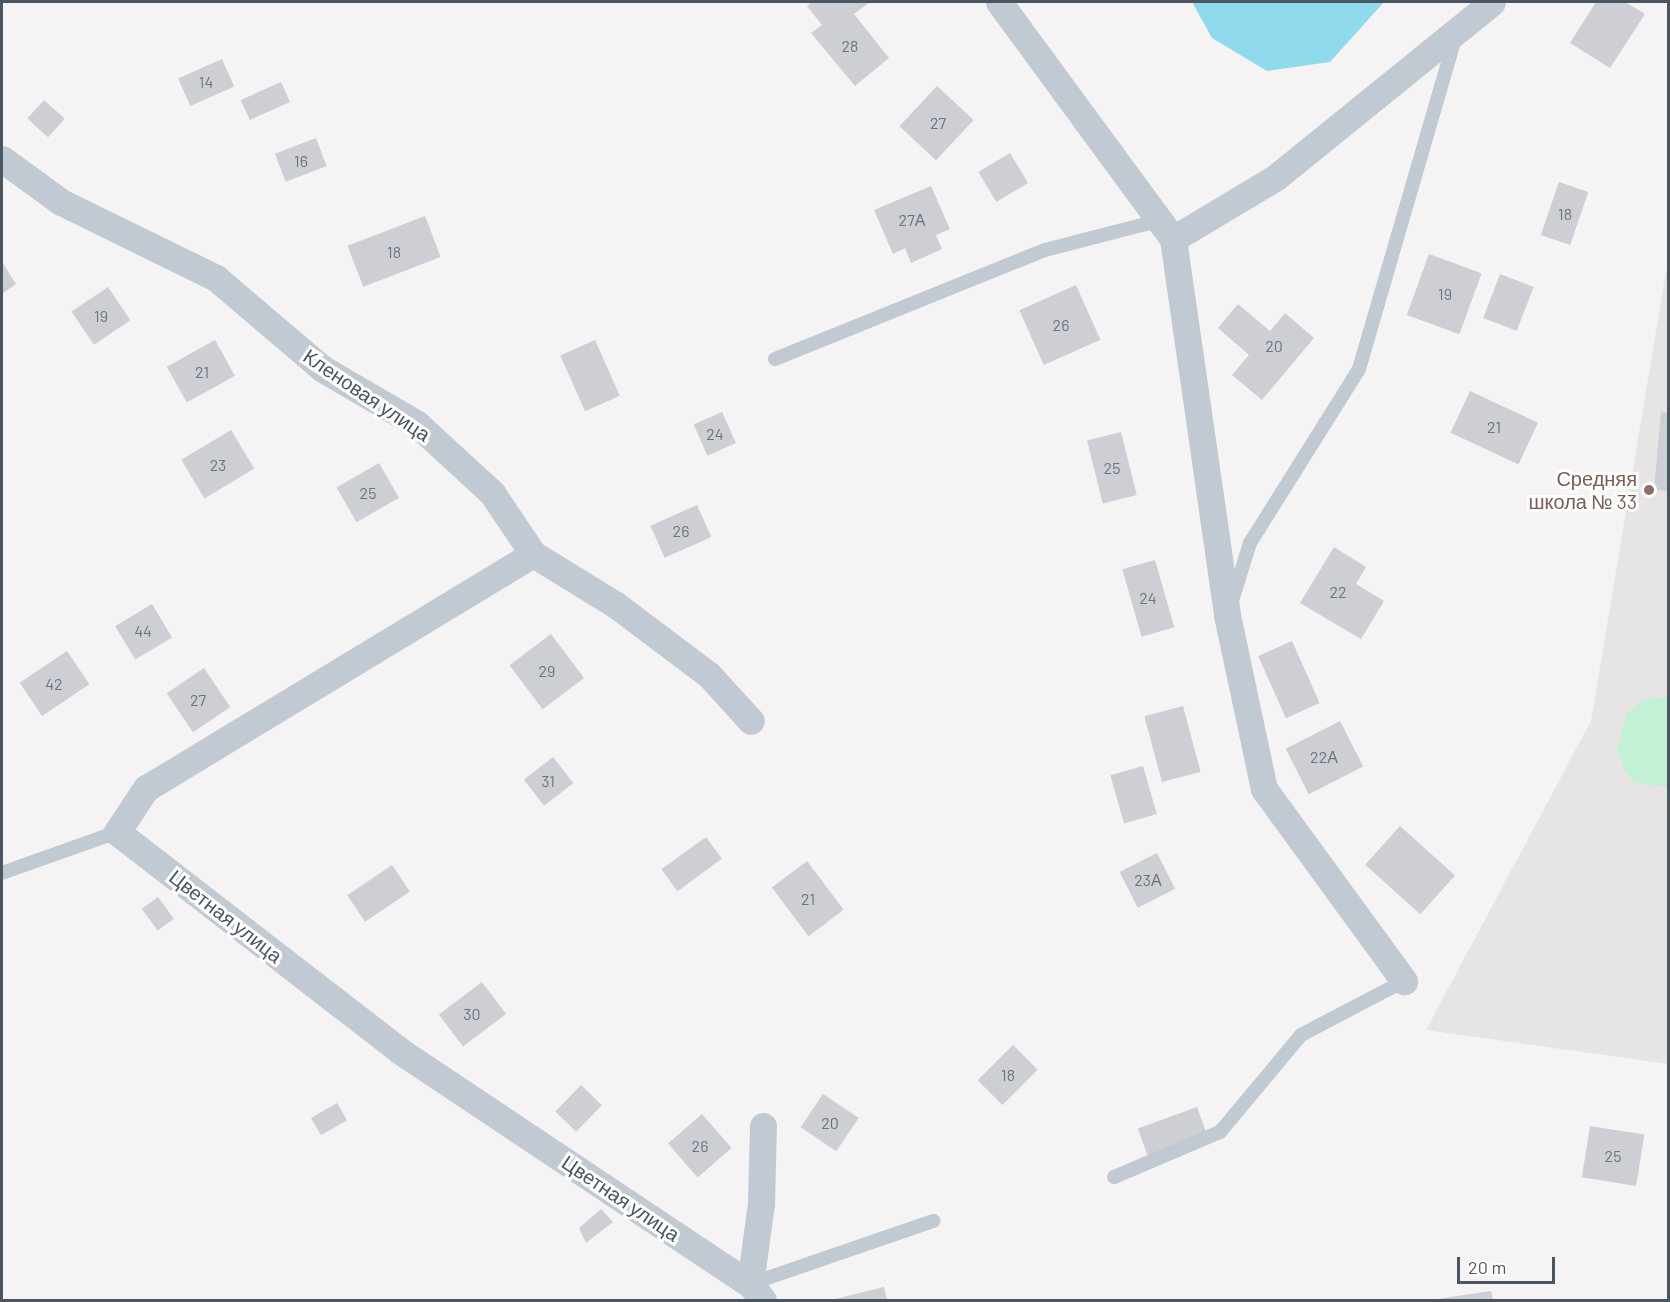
<!DOCTYPE html>
<meta charset="utf-8">
<style>
body{margin:0}
#map{position:relative;width:1670px;height:1302px;overflow:hidden;background:#f5f3f3;font-family:Barlow,sans-serif}
div>[style]{position:absolute}
[style*='--x']{left:calc(var(--x)*1px);top:calc(var(--y)*1px);width:calc(var(--w)*1px);rotate:calc(var(--a)*1deg)}
.education>*{inset:0;background:#e6e4e5}
.green>*{inset:0;background:#c3f1d5}
.water>*{inset:0;background:#90daee}
.building>*{inset:0;background:#cdcfd5;transform-origin:0 0}
.lane>*{height:14px;margin:-7px;padding:0 7px;transform-origin:7px;border-radius:7px;background:#c1cad2}
.street>*{height:27px;margin:-13.5px;padding:0 13.5px;transform-origin:13.5px;border-radius:13.5px;background:#c1cad2}
.dots>*{width:16px;height:16px;translate:-50% -50%;box-sizing:border-box;border:3px solid #fff;border-radius:50%}
span{translate:-50% -50%;white-space:nowrap;text-align:center;line-height:1.15;-webkit-text-stroke:6px #fff;paint-order:stroke}
.number-label{font-size:16px;color:#6b747e}
.number-label span{-webkit-text-stroke-width:0}
.street-label{font-size:20px;color:#4a5661}
.education-label{font-size:20px;color:#785e54}
.right{translate:-100% -50%;text-align:right}
.frame{position:absolute;inset:0;border:3px solid #4a5661;pointer-events:none}
.scale{position:absolute;left:1457px;top:1257px;width:98px;height:27px;box-sizing:border-box;border:3px solid #4a5661;border-top:0;padding-left:8px;font-size:18px;line-height:21px;white-space:nowrap;color:#4a5661;-webkit-text-stroke:4px #fff;paint-order:stroke}
</style>
<div id="map">
<div class="education">
<i style="clip-path:polygon(1668px 259px,1668px 1064px,1426px 1030px,1591px 721px)"></i>
</div>
<div class="green">
<i style="clip-path:polygon(1659px 697px,1668px 698px,1668px 787px,1635px 783px,1624px 769px,1617px 750px,1626px 715px,1641px 701px)"></i>
</div>
<div class="water">
<i style="clip-path:polygon(1192px 2px,1384px 2px,1330px 62px,1267px 71px,1212px 38px)"></i>
</div>
<div class="building">
<i style="clip-path:polygon(812px 2px,870px 2px,854px 14px,889px 58px,855px 86px,811px 33px,822px 25px,807px 6px)"></i>
<i style="clip-path:polygon(1596px 2px,1625px 2px,1645px 14px,1610px 68px,1570px 43px)"></i>
<i style="left:222px;top:59px;width:30px;height:48px;rotate:66deg"></i>
<i style="left:281px;top:82px;width:22px;height:44px;rotate:66deg"></i>
<i style="left:937px;top:86px;width:50px;height:55px;rotate:43deg"></i>
<i style="left:44px;top:100px;width:28px;height:25px;rotate:42deg"></i>
<i style="left:316px;top:138px;width:30px;height:44px;rotate:69deg"></i>
<i style="left:1010px;top:153px;width:35px;height:37px;rotate:59deg"></i>
<i style="left:1559px;top:182px;width:31px;height:56px;rotate:19deg"></i>
<i style="clip-path:polygon(931px 186px,950px 229px,936px 235px,942px 249px,911px 263px,905px 248px,893px 254px,874px 210px)"></i>
<i style="left:425px;top:216px;width:44px;height:83px;rotate:69deg"></i>
<i style="left:1429px;top:254px;width:56px;height:65px;rotate:20deg"></i>
<i style="clip-path:polygon(2px 262px,16px 284px,2px 294px)"></i>
<i style="left:1500px;top:274px;width:36px;height:47px;rotate:21deg"></i>
<i style="left:1076px;top:285px;width:60px;height:62px;rotate:66deg"></i>
<i style="left:108px;top:287px;width:40px;height:44px;rotate:56deg"></i>
<i style="clip-path:polygon(1238px 304px,1270px 331px,1285px 313px,1314px 338px,1262px 400px,1232px 375px,1249px 355px,1218px 328px)"></i>
<i style="left:215px;top:340px;width:41px;height:55px;rotate:61deg"></i>
<i style="left:595px;top:340px;width:61px;height:38px;rotate:66deg"></i>
<i style="left:1470px;top:391px;width:75px;height:46px;rotate:25deg"></i>
<i style="left:722px;top:412px;width:34px;height:31px;rotate:66deg"></i>
<i style="clip-path:polygon(1661px 412px,1668px 413px,1668px 491px,1654px 490px)"></i>
<i style="left:231px;top:430px;width:45px;height:58px;rotate:59deg"></i>
<i style="left:1121px;top:432px;width:65px;height:35px;rotate:76deg"></i>
<i style="left:379px;top:463px;width:40px;height:49px;rotate:60deg"></i>
<i style="left:697px;top:505px;width:35px;height:51px;rotate:66deg"></i>
<i style="clip-path:polygon(1334px 547px,1366px 567px,1356px 584px,1384px 601px,1361px 639px,1300px 603px)"></i>
<i style="left:1155px;top:560px;width:70px;height:34px;rotate:74deg"></i>
<i style="left:152px;top:604px;width:39px;height:43px;rotate:59deg"></i>
<i style="left:551px;top:634px;width:55px;height:52px;rotate:53deg"></i>
<i style="left:1292px;top:641px;width:68px;height:37px;rotate:66deg"></i>
<i style="left:67px;top:651px;width:40px;height:57px;rotate:56deg"></i>
<i style="left:204px;top:668px;width:47px;height:45px;rotate:56deg"></i>
<i style="left:1183px;top:706px;width:68px;height:40px;rotate:75deg"></i>
<i style="left:1340px;top:721px;width:51px;height:61px;rotate:63deg"></i>
<i style="left:553px;top:757px;width:33px;height:37px;rotate:52deg"></i>
<i style="left:1143px;top:766px;width:50px;height:34px;rotate:74deg"></i>
<i style="left:1400px;top:826px;width:74px;height:52px;rotate:42deg"></i>
<i style="left:706px;top:837px;width:27px;height:55px;rotate:54deg"></i>
<i style="left:1157px;top:853px;width:40px;height:42px;rotate:63deg"></i>
<i style="left:807px;top:861px;width:61px;height:44px;rotate:53deg"></i>
<i style="left:392px;top:865px;width:32px;height:54px;rotate:56deg"></i>
<i style="left:158px;top:897px;width:27px;height:20px;rotate:54deg"></i>
<i style="left:482px;top:982px;width:40px;height:54px;rotate:53deg"></i>
<i style="left:1013px;top:1045px;width:35px;height:50px;rotate:45deg"></i>
<i style="left:581px;top:1085px;width:29px;height:37px;rotate:44deg"></i>
<i style="left:823px;top:1094px;width:43px;height:40px;rotate:34deg"></i>
<i style="left:337px;top:1103px;width:20px;height:30px;rotate:60deg"></i>
<i style="left:1197px;top:1107px;width:35px;height:63px;rotate:70deg"></i>
<i style="left:702px;top:1114px;width:45px;height:45px;rotate:49deg"></i>
<i style="left:1590px;top:1126px;width:55px;height:52px;rotate:9deg"></i>
<i style="clip-path:polygon(601px 1209px,613px 1222px,586px 1243px,579px 1228px)"></i>
<i style="clip-path:polygon(884px 1287px,887px 1300px,831px 1300px)"></i>
<i style="clip-path:polygon(1491px 1291px,1493px 1300px,1437px 1300px,1437px 1299px)"></i>
</div>
<div class="lane">
<i style="--x:775;--y:359;--w:291;--a:-22"></i>
<i style="--x:1045;--y:250;--w:116;--a:-14.5"></i>
<i style="--x:1232;--y:601;--w:61;--a:-72.8"></i>
<i style="--x:1250;--y:543;--w:205;--a:-57.9"></i>
<i style="--x:1359;--y:369;--w:348;--a:-73.8"></i>
<i style="--x:2;--y:873;--w:122;--a:-19.6"></i>
<i style="--x:1114;--y:1177;--w:115;--a:-23"></i>
<i style="--x:1220;--y:1132;--w:126;--a:-50.1"></i>
<i style="--x:1301;--y:1035;--w:116;--a:-27.7"></i>
<i style="--x:750;--y:1284;--w:194;--a:-19"></i>
</div>
<div class="street">
<i style="--x:999;--y:2;--w:294;--a:53.7"></i>
<i style="--x:1173;--y:239;--w:380;--a:81.8"></i>
<i style="--x:1227;--y:615;--w:178;--a:78"></i>
<i style="--x:1264;--y:789;--w:238;--a:53.9"></i>
<i style="--x:2;--y:159;--w:73;--a:36.1"></i>
<i style="--x:61;--y:202;--w:173;--a:26.1"></i>
<i style="--x:216;--y:278;--w:140;--a:40.4"></i>
<i style="--x:323;--y:369;--w:109;--a:30.3"></i>
<i style="--x:417;--y:424;--w:102;--a:42.6"></i>
<i style="--x:492;--y:493;--w:73;--a:56.1"></i>
<i style="--x:533;--y:554;--w:97;--a:31.6"></i>
<i style="--x:616;--y:605;--w:116;--a:37"></i>
<i style="--x:709;--y:675;--w:62;--a:47.6"></i>
<i style="--x:1173;--y:239;--w:119;--a:-30.9"></i>
<i style="--x:1275;--y:178;--w:279;--a:-39"></i>
<i style="--x:533;--y:554;--w:452;--a:148.8"></i>
<i style="--x:146;--y:788;--w:53;--a:123.4"></i>
<i style="--x:117;--y:832;--w:358;--a:37.7"></i>
<i style="--x:400;--y:1051;--w:420;--a:33.7"></i>
<i style="--x:763;--y:1126;--w:77;--a:91.5"></i>
<i style="--x:761;--y:1203;--w:82;--a:97.7"></i>
<i style="--x:750;--y:1284;--w:21;--a:51"></i>
</div>
<div class="dots">
<i style="left:1649px;top:490px;background:#8d6e63"></i>
</div>
<div class="number-label">
<span style="left:850px;top:46px">28</span>
<span style="left:206px;top:82px">14</span>
<span style="left:938px;top:123px">27</span>
<span style="left:301px;top:161px">16</span>
<span style="left:1565px;top:214px">18</span>
<span style="left:912px;top:220px">27А</span>
<span style="left:394px;top:252px">18</span>
<span style="left:1445px;top:294px">19</span>
<span style="left:101px;top:316px">19</span>
<span style="left:1061px;top:325px">26</span>
<span style="left:1274px;top:346px">20</span>
<span style="left:202px;top:372px">21</span>
<span style="left:1494px;top:427px">21</span>
<span style="left:715px;top:434px">24</span>
<span style="left:218px;top:465px">23</span>
<span style="left:1112px;top:468px">25</span>
<span style="left:368px;top:493px">25</span>
<span style="left:681px;top:531px">26</span>
<span style="left:1338px;top:592px">22</span>
<span style="left:1148px;top:598px">24</span>
<span style="left:143px;top:631px">44</span>
<span style="left:547px;top:671px">29</span>
<span style="left:54px;top:684px">42</span>
<span style="left:198px;top:700px">27</span>
<span style="left:1324px;top:757px">22А</span>
<span style="left:548px;top:781px">31</span>
<span style="left:1148px;top:880px">23А</span>
<span style="left:808px;top:899px">21</span>
<span style="left:472px;top:1014px">30</span>
<span style="left:1008px;top:1075px">18</span>
<span style="left:830px;top:1123px">20</span>
<span style="left:700px;top:1146px">26</span>
<span style="left:1613px;top:1156px">25</span>
</div>
<div class="street-label">
<span style="left:367px;top:395px;rotate:34deg">Кленовая улица</span>
<span style="left:226px;top:916px;rotate:38deg">Цветная улица</span>
<span style="left:621px;top:1198px;rotate:34deg">Цветная улица</span>
</div>
<div class="education-label">
<span class="right" style="left:1637px;top:490px">Средняя<br>школа № 33</span>
</div>
<div class="frame"></div>
<div class="scale">20 m</div>
</div>
